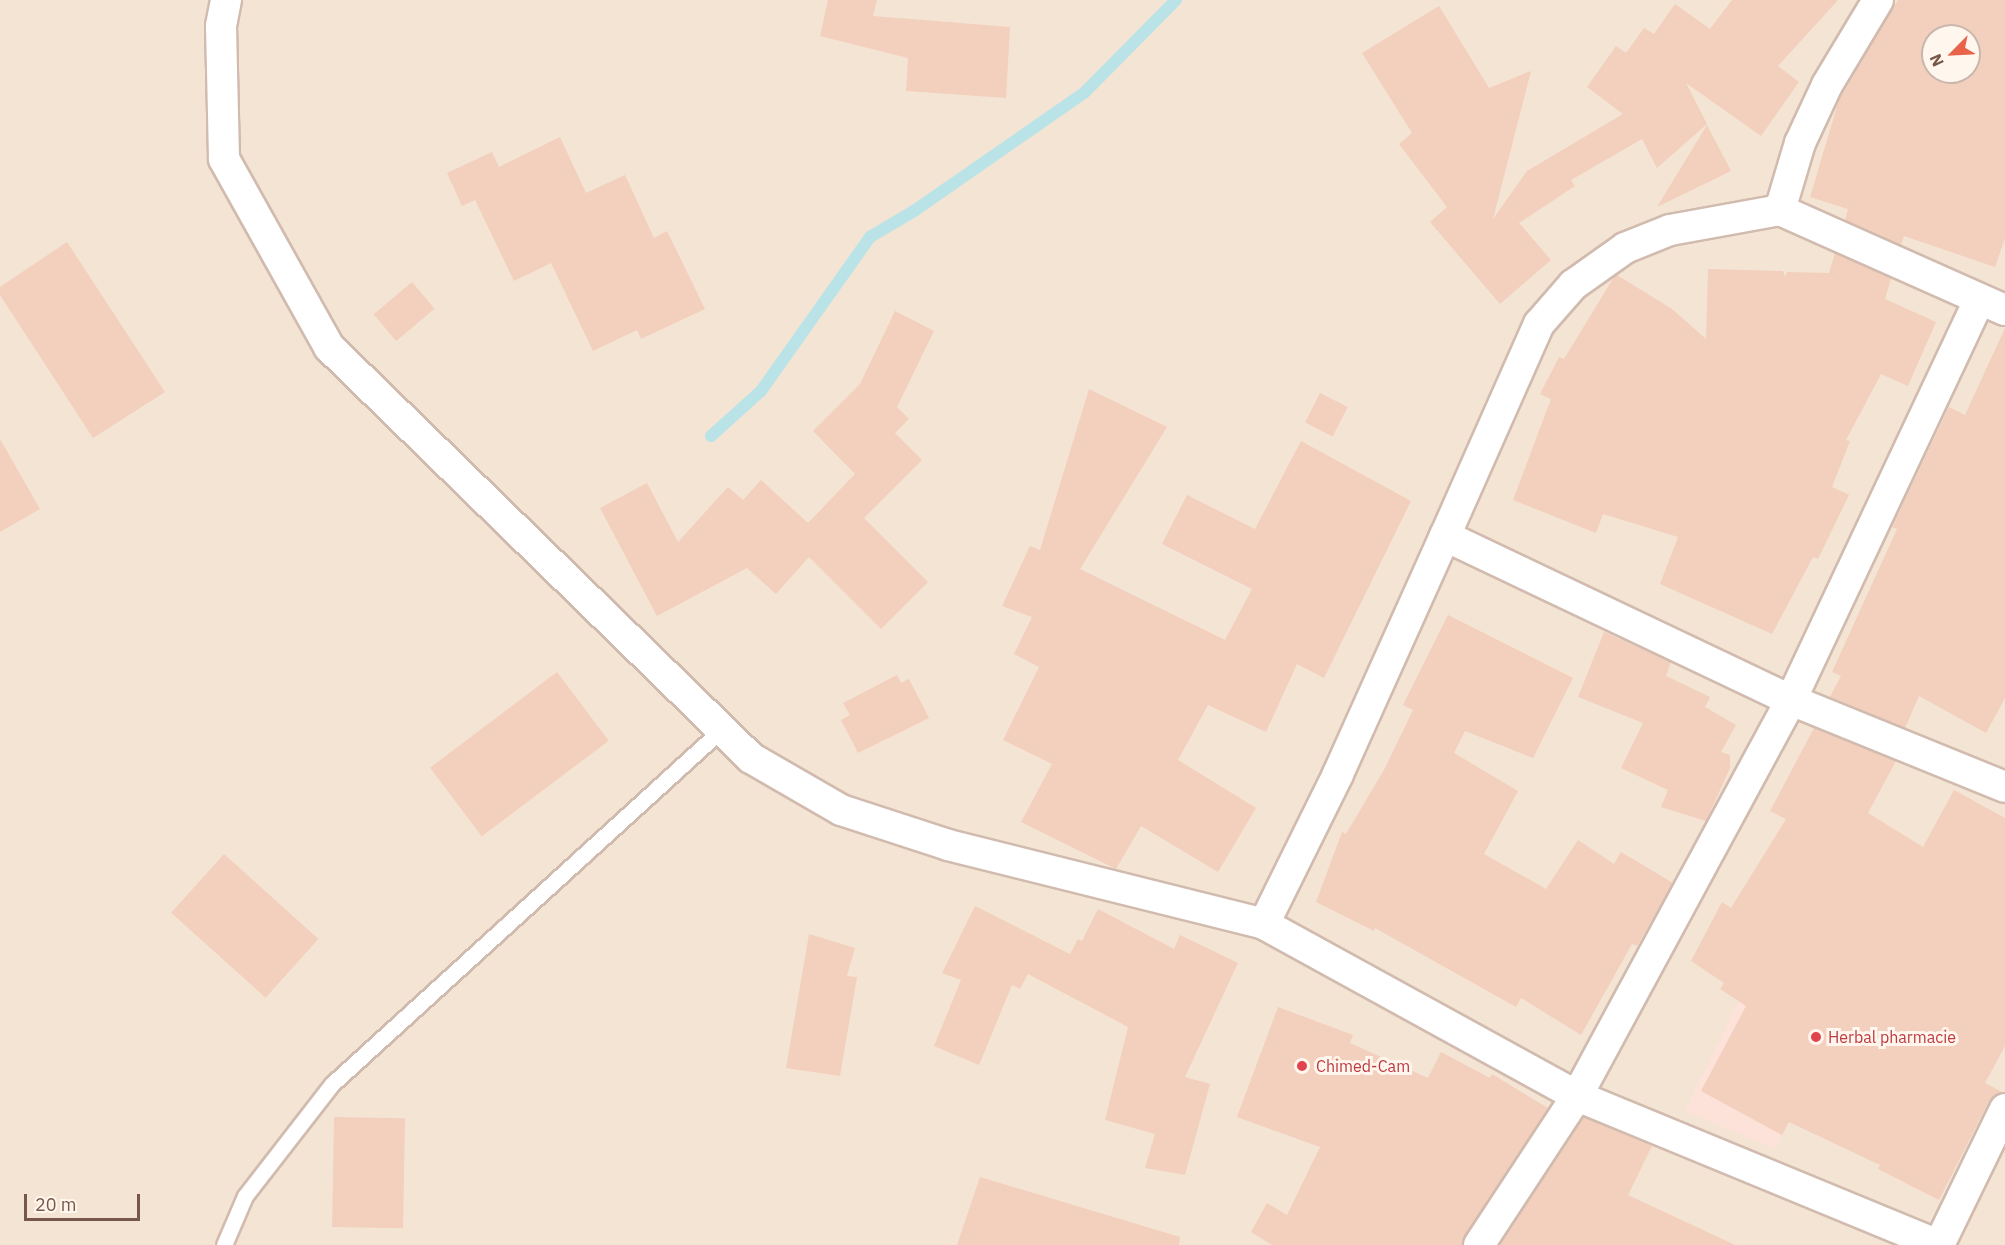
<!DOCTYPE html>
<style>
body{margin:0}
#map{position:relative;width:2005px;height:1245px;overflow:hidden;background:#fdf2e6;font-family:"IBM Plex Sans",sans-serif}
div>[style]{position:absolute}
[style*='--x']{left:calc(var(--x)*1px);top:calc(var(--y)*1px);width:calc(var(--w)*1px);rotate:calc(var(--a)*1deg)}
.residential>*{inset:0;background:#f4e4d4}
.commercial>*{inset:0;background:#fde2da}
.stream>*{height:12px;margin:-6px;padding:0 6px;transform-origin:6px;border-radius:6px;background:#bae3e7}
.building>*{inset:0;background:#f3cfbd;transform-origin:0 0}
.roads{filter:drop-shadow(2px 0 #d1bbae) drop-shadow(-2px 0 #d1bbae) drop-shadow(0 2px #d1bbae) drop-shadow(0 -2px #d1bbae)}
.service>*{height:15px;margin:-7.5px;padding:0 7.5px;transform-origin:7.5px;border-radius:7.5px;background:#fff}
.minor>*{height:30px;margin:-15px;padding:0 15px;transform-origin:15px;border-radius:15px;background:#fff}
.dots>*{width:16px;height:16px;translate:-50% -50%;box-sizing:border-box;border:3px solid #fff7ed;border-radius:50%}
span{translate:-50% -50%;white-space:nowrap;text-align:center;line-height:1.15;-webkit-text-stroke:6px #fff7ed;paint-order:stroke}
.health-label{font-size:16px;color:#be3a42}
.left{translate:0 -50%;text-align:left}
.north{position:absolute;left:1921px;top:24px;width:60px;height:60px;box-sizing:border-box;background:#fff7ed;border:2px solid #c9b7ac;border-radius:50%;rotate:246deg;font-size:16px;font-weight:700;line-height:24px;text-align:center;color:#77574a}
.north::after{content:'';display:block;margin:auto;width:21px;height:27px;background:#e86349;clip-path:polygon(50% 0,100% 100%,50% 72%,0 100%)}
.scale{position:absolute;left:24px;top:1194px;width:116px;height:27px;box-sizing:border-box;border:3px solid #77574a;border-top:0;padding-left:8px;font-size:18px;line-height:21px;white-space:nowrap;color:#77574a;-webkit-text-stroke:4px #fff7ed;paint-order:stroke}
</style>
<div id="map">
<div class="residential">
<i style="clip-path:polygon(evenodd,0 0,2005px 0,2005px 1245px,0 1245px,0 0,1933px 36px,1969px 36px,1969px 72px,1933px 72px,1933px 36px)"></i>
</div>
<div class="commercial">
<i style="clip-path:polygon(1751px 975px,1842px 1000px,1775px 1149px,1685px 1111px)"></i>
</div>
<div class="stream">
<i style="--x:711;--y:436;--w:67;--a:-42"></i>
<i style="--x:761;--y:391;--w:189;--a:-54.7"></i>
<i style="--x:870;--y:237;--w:51;--a:-30.6"></i>
<i style="--x:914;--y:211;--w:207;--a:-34.8"></i>
<i style="--x:1084;--y:93;--w:131;--a:-45.3"></i>
</div>
<div class="building">
<i style="clip-path:polygon(828px 0,877px 0,873px 16px,1010px 27px,1006px 98px,906px 91px,908px 58px,820px 36px)"></i>
<i style="clip-path:polygon(1732px 0,1838px 0,1778px 66px,1799px 82px,1761px 136px,1686px 83px,1707px 124px,1657px 168px,1642px 139px,1571px 180px,1575px 186px,1519px 223px,1551px 260px,1500px 304px,1430px 222px,1447px 207px,1399px 144px,1412px 133px,1362px 53px,1439px 6px,1489px 88px,1531px 71px,1493px 219px,1527px 171px,1623px 114px,1587px 87px,1616px 46px,1626px 53px,1644px 28px,1654px 34px,1675px 4px,1710px 29px)"></i>
<i style="clip-path:polygon(evenodd,1898px 0,2005px 0,2005px 238px,1995px 267px,1904px 236px,1901px 245px,1845px 220px,1848px 209px,1810px 197px,1839px 100px,1898px 0,1933px 36px,1969px 36px,1969px 72px,1933px 72px,1933px 36px)"></i>
<i style="clip-path:polygon(1707px 125px,1731px 171px,1657px 207px)"></i>
<i style="clip-path:polygon(560px 137px,586px 193px,625px 175px,654px 238px,667px 231px,705px 309px,641px 339px,637px 330px,593px 351px,551px 263px,514px 281px,475px 200px,462px 206px,447px 173px,492px 152px,499px 167px)"></i>
<i style="clip-path:polygon(67px 242px,165px 392px,93px 438px,0 295px,0 287px)"></i>
<i style="clip-path:polygon(1835px 253px,1891px 278px,1885px 299px,1936px 322px,1908px 386px,1881px 374px,1846px 440px,1850px 441px,1832px 487px,1849px 495px,1818px 559px,1813px 557px,1772px 634px,1660px 584px,1678px 537px,1603px 514px,1596px 533px,1513px 500px,1551px 399px,1540px 394px,1559px 357px,1564px 359px,1614px 277px,1617px 275px,1672px 309px,1706px 339px,1708px 269px,1783px 271px,1785px 277px,1787px 272px,1829px 273px)"></i>
<i style="left:412px;top:282px;width:35px;height:50px;rotate:50deg"></i>
<i style="clip-path:polygon(895px 311px,934px 331px,897px 407px,909px 419px,895px 433px,922px 460px,864px 518px,928px 582px,881px 629px,809px 557px,776px 594px,747px 568px,657px 616px,600px 508px,647px 483px,678px 542px,728px 487px,743px 500px,761px 480px,808px 523px,855px 474px,813px 431px,860px 384px)"></i>
<i style="clip-path:polygon(2005px 328px,2005px 698px,1986px 733px,1919px 696px,1905px 728px,1830px 697px,1841px 676px,1832px 672px,1897px 529px,1892px 527px,1949px 407px,1965px 415px)"></i>
<i style="clip-path:polygon(1089px 389px,1167px 427px,1080px 569px,1225px 640px,1252px 589px,1162px 544px,1187px 495px,1255px 529px,1301px 441px,1411px 501px,1324px 678px,1297px 664px,1266px 732px,1208px 705px,1178px 760px,1256px 808px,1218px 872px,1141px 826px,1116px 869px,1021px 822px,1052px 764px,1003px 740px,1039px 667px,1014px 654px,1032px 617px,1002px 606px,1030px 546px,1040px 550px)"></i>
<i style="left:1320px;top:393px;width:31px;height:33px;rotate:27deg"></i>
<i style="clip-path:polygon(0 439px,40px 509px,0 532px)"></i>
<i style="clip-path:polygon(1448px 615px,1573px 678px,1533px 758px,1465px 731px,1454px 753px,1518px 791px,1484px 854px,1546px 889px,1578px 840px,1614px 864px,1621px 852px,1673px 883px,1637px 946px,1632px 944px,1581px 1035px,1521px 998px,1516px 1007px,1375px 928px,1374px 931px,1316px 902px,1342px 832px,1346px 834px,1385px 768px,1413px 710px,1403px 705px)"></i>
<i style="clip-path:polygon(1604px 632px,1671px 662px,1666px 676px,1710px 697px,1705px 707px,1736px 725px,1721px 752px,1730px 755px,1730px 768px,1706px 821px,1661px 807px,1668px 790px,1621px 768px,1643px 723px,1578px 697px)"></i>
<i style="left:557px;top:672px;width:86px;height:159px;rotate:53deg"></i>
<i style="clip-path:polygon(897px 675px,901px 683px,909px 679px,929px 718px,858px 753px,841px 720px,850px 715px,843px 703px)"></i>
<i style="clip-path:polygon(1814px 728px,1896px 761px,1868px 813px,1923px 847px,1954px 790px,2005px 818px,2005px 1046px,1985px 1083px,2002px 1092px,1989px 1101px,1939px 1200px,1878px 1169px,1880px 1165px,1789px 1122px,1782px 1135px,1701px 1091px,1746px 1006px,1720px 989px,1724px 983px,1691px 961px,1722px 902px,1731px 908px,1786px 819px,1770px 811px)"></i>
<i style="left:224px;top:854px;width:127px;height:79px;rotate:42deg"></i>
<i style="clip-path:polygon(975px 906px,1070px 954px,1078px 939px,1082px 941px,1098px 909px,1174px 949px,1180px 935px,1238px 963px,1185px 1077px,1210px 1084px,1185px 1175px,1145px 1168px,1155px 1134px,1105px 1120px,1128px 1027px,1028px 974px,1020px 989px,1012px 985px,979px 1065px,934px 1046px,961px 980px,942px 973px)"></i>
<i style="clip-path:polygon(809px 934px,855px 948px,847px 976px,857px 977px,840px 1076px,786px 1068px)"></i>
<i style="clip-path:polygon(1278px 1007px,1353px 1035px,1350px 1043px,1428px 1078px,1441px 1052px,1490px 1078px,1492px 1074px,1548px 1108px,1462px 1245px,1272px 1245px,1251px 1232px,1267px 1203px,1287px 1215px,1320px 1147px,1237px 1117px)"></i>
<i style="left:334px;top:1117px;width:71px;height:110px;rotate:1deg"></i>
<i style="clip-path:polygon(1584px 1117px,1652px 1146px,1628px 1195px,1735px 1245px,1500px 1245px)"></i>
<i style="clip-path:polygon(980px 1177px,1180px 1237px,1179px 1245px,957px 1245px)"></i>
</div>
<div class="roads">
<div class="service">
<i style="--x:224;--y:1245;--w:53;--a:-66.8"></i>
<i style="--x:245;--y:1196;--w:142;--a:-52.2"></i>
<i style="--x:332;--y:1084;--w:526;--a:-42.3"></i>
</div>
<div class="minor">
<i style="--x:226;--y:0;--w:26;--a:101"></i>
<i style="--x:221;--y:26;--w:133;--a:88.7"></i>
<i style="--x:224;--y:159;--w:215;--a:60.8"></i>
<i style="--x:329;--y:347;--w:589;--a:44.24"></i>
<i style="--x:751;--y:758;--w:104;--a:30"></i>
<i style="--x:841;--y:810;--w:113;--a:18.1"></i>
<i style="--x:948;--y:845;--w:326;--a:14"></i>
<i style="--x:1264;--y:924;--w:357;--a:28.8"></i>
<i style="--x:1577;--y:1096;--w:391;--a:22.4"></i>
<i style="--x:1780;--y:210;--w:70;--a:-73.4"></i>
<i style="--x:1800;--y:143;--w:64;--a:-65"></i>
<i style="--x:1827;--y:85;--w:99;--a:-59"></i>
<i style="--x:1445;--y:536;--w:232;--a:-66.1"></i>
<i style="--x:1539;--y:324;--w:52;--a:-48.9"></i>
<i style="--x:1573;--y:285;--w:64;--a:-35.4"></i>
<i style="--x:1625;--y:248;--w:48;--a:-21.8"></i>
<i style="--x:1670;--y:230;--w:112;--a:-10.3"></i>
<i style="--x:1780;--y:210;--w:246;--a:24"></i>
<i style="--x:1264;--y:924;--w:167;--a:-63.7"></i>
<i style="--x:1338;--y:774;--w:261;--a:-65.8"></i>
<i style="--x:1445;--y:536;--w:383;--a:25.4"></i>
<i style="--x:1791;--y:700;--w:231;--a:22.1"></i>
<i style="--x:1479;--y:1245;--w:178;--a:-56.7"></i>
<i style="--x:1577;--y:1096;--w:450;--a:-61.6"></i>
<i style="--x:1791;--y:700;--w:441;--a:-64.8"></i>
<i style="--x:1939;--y:1245;--w:151;--a:-64.1"></i>
</div>
</div>
<div class="dots">
<i style="left:1816px;top:1037px;background:#e0444e"></i>
<i style="left:1302px;top:1066px;background:#e0444e"></i>
</div>
<div class="health-label">
<span class="left" style="left:1828px;top:1037px">Herbal pharmacie</span>
<span class="left" style="left:1316px;top:1066px">Chimed-Cam</span>
</div>
<div class="north">N</div>
<div class="scale">20 m</div>
</div>
